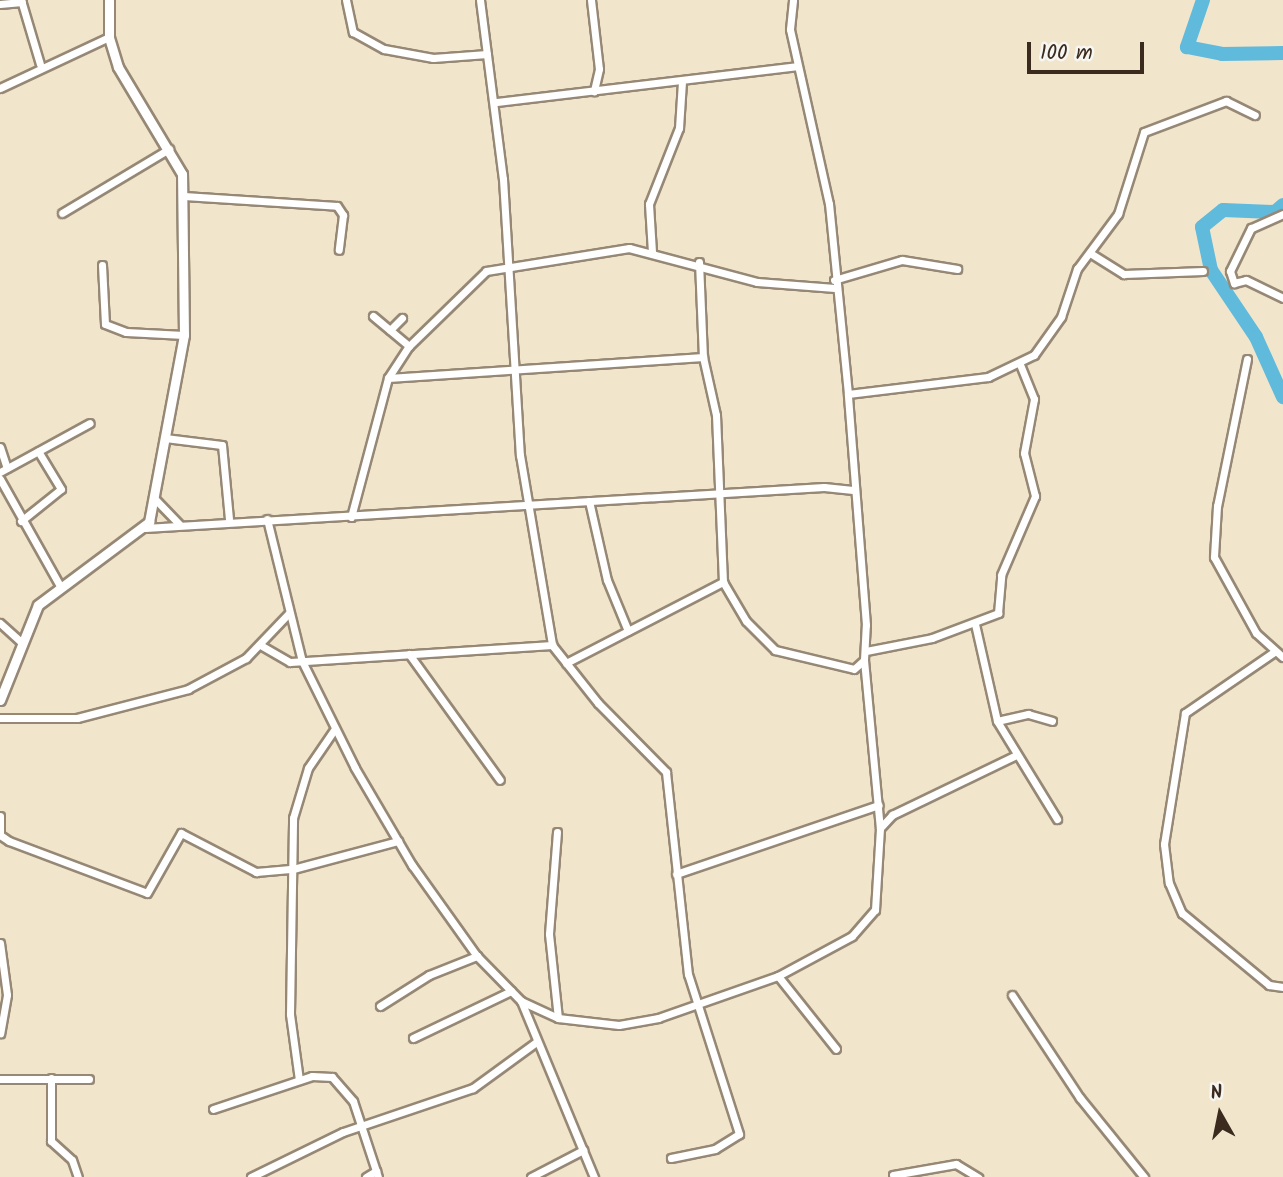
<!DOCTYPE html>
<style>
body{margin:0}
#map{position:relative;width:1283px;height:1177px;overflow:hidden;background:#f1e5cc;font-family:Kalam,sans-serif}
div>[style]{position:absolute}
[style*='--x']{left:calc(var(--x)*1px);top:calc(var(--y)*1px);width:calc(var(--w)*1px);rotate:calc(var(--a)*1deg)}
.river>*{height:14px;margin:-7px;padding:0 7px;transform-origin:7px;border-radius:7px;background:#5fbadc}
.roads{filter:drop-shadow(2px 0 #968875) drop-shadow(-2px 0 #968875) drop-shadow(0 2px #968875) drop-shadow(0 -2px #968875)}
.minor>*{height:7px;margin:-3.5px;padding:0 3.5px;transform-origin:3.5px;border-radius:3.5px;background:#fff}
.tertiary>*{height:9px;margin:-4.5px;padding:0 4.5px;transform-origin:4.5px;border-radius:4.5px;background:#fff}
span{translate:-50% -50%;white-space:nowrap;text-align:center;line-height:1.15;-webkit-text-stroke:5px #f6f6f2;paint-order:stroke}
.north{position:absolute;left:1185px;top:1079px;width:70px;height:70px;-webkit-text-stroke:5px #f6f6f2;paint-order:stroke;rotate:351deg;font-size:19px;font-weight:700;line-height:28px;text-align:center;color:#3b2a1e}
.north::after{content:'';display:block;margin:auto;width:24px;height:32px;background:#3b2a1e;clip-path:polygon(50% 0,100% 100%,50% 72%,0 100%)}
.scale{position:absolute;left:1027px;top:42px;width:117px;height:32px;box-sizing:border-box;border:4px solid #3b2a1e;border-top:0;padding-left:9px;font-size:21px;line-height:24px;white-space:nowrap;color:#3b2a1e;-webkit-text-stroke:5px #f6f6f2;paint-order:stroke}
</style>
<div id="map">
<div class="river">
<i style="--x:1203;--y:0;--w:50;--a:108.8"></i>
<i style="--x:1187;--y:47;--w:36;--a:11"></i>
<i style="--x:1222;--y:54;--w:61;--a:-0.9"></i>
<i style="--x:1283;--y:205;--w:11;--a:139"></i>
<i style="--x:1275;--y:212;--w:52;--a:-177.8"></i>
<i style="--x:1223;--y:210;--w:27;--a:141"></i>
<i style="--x:1202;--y:227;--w:44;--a:78.2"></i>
<i style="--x:1211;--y:270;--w:81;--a:56.1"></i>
<i style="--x:1256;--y:337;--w:66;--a:65.8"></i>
</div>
<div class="roads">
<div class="minor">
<i style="--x:21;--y:0;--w:67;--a:73.5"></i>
<i style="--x:346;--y:0;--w:33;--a:78"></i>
<i style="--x:353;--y:32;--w:35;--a:29"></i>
<i style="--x:384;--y:49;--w:50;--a:10.4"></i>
<i style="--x:433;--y:58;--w:54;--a:-4.2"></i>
<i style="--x:480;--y:0;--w:180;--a:82.7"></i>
<i style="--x:503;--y:179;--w:277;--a:86.5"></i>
<i style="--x:520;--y:455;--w:193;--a:80.4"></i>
<i style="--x:591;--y:0;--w:69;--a:83.4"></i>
<i style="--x:599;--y:69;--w:23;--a:103"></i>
<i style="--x:0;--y:4;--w:22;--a:-5"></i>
<i style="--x:0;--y:88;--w:120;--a:-25.1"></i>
<i style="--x:496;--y:102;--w:303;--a:-6.8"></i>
<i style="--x:184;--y:196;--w:153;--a:3.7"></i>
<i style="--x:337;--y:206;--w:11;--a:56"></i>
<i style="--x:343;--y:215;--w:35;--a:97"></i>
<i style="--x:62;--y:213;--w:125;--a:-30.9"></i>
<i style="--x:1283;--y:214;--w:35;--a:156"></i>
<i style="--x:1251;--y:228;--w:48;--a:116"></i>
<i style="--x:1230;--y:271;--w:13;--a:72"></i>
<i style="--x:1234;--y:283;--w:12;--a:-14"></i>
<i style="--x:1246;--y:280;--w:41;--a:25.9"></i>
<i style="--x:652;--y:252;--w:48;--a:-93.6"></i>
<i style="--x:649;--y:204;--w:82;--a:-68.5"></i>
<i style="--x:679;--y:128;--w:46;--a:-86.3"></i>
<i style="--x:1090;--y:253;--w:40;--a:32"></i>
<i style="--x:1124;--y:274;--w:79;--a:-2.2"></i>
<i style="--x:699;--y:262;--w:95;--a:87.6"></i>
<i style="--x:703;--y:357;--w:59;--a:77.4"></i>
<i style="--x:716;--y:415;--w:167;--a:87.6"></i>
<i style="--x:723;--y:582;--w:45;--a:59.5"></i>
<i style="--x:746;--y:621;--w:41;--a:45"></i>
<i style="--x:775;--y:650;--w:81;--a:13.5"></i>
<i style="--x:854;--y:669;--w:13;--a:-42"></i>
<i style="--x:864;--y:660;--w:35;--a:-87"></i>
<i style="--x:866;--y:625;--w:232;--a:-94.5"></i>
<i style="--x:848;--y:394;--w:191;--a:-95.7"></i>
<i style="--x:829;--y:204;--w:179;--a:-102.6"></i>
<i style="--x:790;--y:29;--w:29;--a:-84"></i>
<i style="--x:102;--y:265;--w:59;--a:87.1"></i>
<i style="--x:105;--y:324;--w:22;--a:21"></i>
<i style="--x:126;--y:332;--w:58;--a:3"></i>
<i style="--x:834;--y:280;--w:71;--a:-16.4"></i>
<i style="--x:902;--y:260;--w:56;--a:9.3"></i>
<i style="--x:373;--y:316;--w:47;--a:39.8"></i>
<i style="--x:390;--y:330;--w:17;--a:-45"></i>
<i style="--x:1247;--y:359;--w:150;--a:101.5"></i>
<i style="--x:1217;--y:506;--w:51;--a:93.4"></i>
<i style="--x:1214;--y:557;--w:87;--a:61.1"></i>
<i style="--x:1256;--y:633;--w:36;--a:42"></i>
<i style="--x:388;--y:378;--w:316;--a:-3.8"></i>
<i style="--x:848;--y:394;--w:141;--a:-6.9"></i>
<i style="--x:988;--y:377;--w:51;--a:-25.6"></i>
<i style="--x:1034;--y:355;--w:47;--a:-54.6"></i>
<i style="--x:1061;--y:317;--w:51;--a:-71.6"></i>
<i style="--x:1077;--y:269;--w:69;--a:-53.3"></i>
<i style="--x:1118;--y:214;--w:86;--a:-72.4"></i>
<i style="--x:1144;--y:132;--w:88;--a:-20.7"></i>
<i style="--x:1226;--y:101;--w:32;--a:26"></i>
<i style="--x:165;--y:438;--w:57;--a:7"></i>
<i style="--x:222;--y:445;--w:74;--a:84.6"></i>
<i style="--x:0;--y:447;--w:22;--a:72"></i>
<i style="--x:0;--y:472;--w:102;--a:-28.6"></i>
<i style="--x:0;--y:479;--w:123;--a:60.7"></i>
<i style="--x:154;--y:498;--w:37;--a:46"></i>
<i style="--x:589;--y:501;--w:81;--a:77.2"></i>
<i style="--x:607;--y:580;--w:55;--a:67.6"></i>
<i style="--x:351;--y:517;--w:144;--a:-75.1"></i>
<i style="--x:388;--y:378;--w:38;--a:-57"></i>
<i style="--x:409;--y:346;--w:107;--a:-44.2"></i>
<i style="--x:486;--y:271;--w:145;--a:-9.1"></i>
<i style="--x:629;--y:248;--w:132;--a:14.9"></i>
<i style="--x:757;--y:282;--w:78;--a:4.4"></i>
<i style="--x:267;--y:519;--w:146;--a:76.2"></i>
<i style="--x:302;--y:661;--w:119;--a:63.6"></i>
<i style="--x:355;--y:768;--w:113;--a:59.6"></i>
<i style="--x:412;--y:865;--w:112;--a:54.5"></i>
<i style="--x:477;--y:956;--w:63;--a:45.6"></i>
<i style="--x:521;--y:1001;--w:41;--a:24.7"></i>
<i style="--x:558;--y:1018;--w:61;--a:6.5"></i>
<i style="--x:619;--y:1025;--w:40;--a:-10"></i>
<i style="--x:658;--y:1018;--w:127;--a:-19.3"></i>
<i style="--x:778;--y:976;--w:84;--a:-28.4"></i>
<i style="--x:852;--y:936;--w:35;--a:-49"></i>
<i style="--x:875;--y:910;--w:82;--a:-86.5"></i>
<i style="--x:880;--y:828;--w:18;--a:-47"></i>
<i style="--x:892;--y:815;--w:136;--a:-25.8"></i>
<i style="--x:21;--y:521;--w:51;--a:-38.7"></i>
<i style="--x:61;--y:489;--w:44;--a:-121.2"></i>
<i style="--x:145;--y:528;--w:680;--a:-3.46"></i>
<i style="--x:824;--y:487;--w:29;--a:6"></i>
<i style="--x:0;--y:623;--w:27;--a:42"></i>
<i style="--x:975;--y:624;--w:99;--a:77.2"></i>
<i style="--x:997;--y:721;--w:115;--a:58.5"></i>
<i style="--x:262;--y:646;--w:32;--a:30"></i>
<i style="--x:290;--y:662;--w:263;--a:-3.7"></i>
<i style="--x:552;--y:645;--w:74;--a:51.6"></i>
<i style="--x:598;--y:703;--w:97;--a:45.4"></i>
<i style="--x:666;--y:772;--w:203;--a:83.8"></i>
<i style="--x:688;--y:974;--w:168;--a:72.3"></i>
<i style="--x:739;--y:1134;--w:28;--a:148"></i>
<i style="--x:715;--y:1149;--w:45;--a:168.4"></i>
<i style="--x:866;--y:651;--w:67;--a:-11.1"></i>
<i style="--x:932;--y:638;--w:71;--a:-20.7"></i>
<i style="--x:998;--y:613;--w:38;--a:-85"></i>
<i style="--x:1001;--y:575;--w:86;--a:-66.7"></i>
<i style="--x:1035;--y:496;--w:44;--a:-104.3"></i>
<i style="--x:1024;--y:453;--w:55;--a:-79.5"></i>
<i style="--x:1034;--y:399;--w:37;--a:-112"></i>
<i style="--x:1274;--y:652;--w:108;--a:145.6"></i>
<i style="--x:1185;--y:713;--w:133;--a:99.1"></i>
<i style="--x:1164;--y:844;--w:39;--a:83"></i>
<i style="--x:1169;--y:883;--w:33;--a:67"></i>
<i style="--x:1182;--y:913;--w:113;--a:39.6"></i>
<i style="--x:1269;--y:985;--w:14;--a:8"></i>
<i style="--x:409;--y:654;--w:155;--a:54.2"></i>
<i style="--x:864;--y:660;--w:169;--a:84.6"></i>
<i style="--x:566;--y:663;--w:177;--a:-27.3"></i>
<i style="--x:0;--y:718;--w:77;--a:0"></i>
<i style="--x:77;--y:718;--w:115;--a:-14.6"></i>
<i style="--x:188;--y:689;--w:66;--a:-28.1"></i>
<i style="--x:246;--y:658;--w:62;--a:-46.3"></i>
<i style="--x:997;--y:721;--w:32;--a:-13"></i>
<i style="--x:1028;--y:714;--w:25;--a:16"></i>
<i style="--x:0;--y:816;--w:19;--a:90"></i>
<i style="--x:0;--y:835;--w:11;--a:34"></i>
<i style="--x:9;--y:841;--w:147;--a:20.6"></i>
<i style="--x:147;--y:893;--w:69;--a:-60.5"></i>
<i style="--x:181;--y:833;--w:85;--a:27.5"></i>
<i style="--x:256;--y:872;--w:37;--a:-5"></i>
<i style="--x:293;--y:869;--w:109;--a:-14.9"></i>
<i style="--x:557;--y:832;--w:102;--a:94.5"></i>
<i style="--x:549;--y:934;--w:84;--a:83.9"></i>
<i style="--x:676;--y:874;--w:214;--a:-18.8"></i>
<i style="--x:0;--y:943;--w:52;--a:82.3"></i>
<i style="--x:7;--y:995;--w:39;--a:100"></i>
<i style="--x:778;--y:976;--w:93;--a:51.5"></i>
<i style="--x:1012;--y:995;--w:123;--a:56.6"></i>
<i style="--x:1080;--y:1098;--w:102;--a:51"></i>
<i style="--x:521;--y:1001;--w:191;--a:67.5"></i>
<i style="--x:380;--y:1006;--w:58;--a:-32.3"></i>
<i style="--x:429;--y:975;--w:52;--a:-21.6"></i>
<i style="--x:413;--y:1038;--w:109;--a:-25.6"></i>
<i style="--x:51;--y:1078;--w:63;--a:90"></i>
<i style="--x:51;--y:1141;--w:28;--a:42"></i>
<i style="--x:72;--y:1160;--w:18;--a:71"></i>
<i style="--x:0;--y:1079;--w:89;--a:0"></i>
<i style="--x:299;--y:1080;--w:67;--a:-97.8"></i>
<i style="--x:290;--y:1014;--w:196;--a:-89.1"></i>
<i style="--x:293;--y:818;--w:52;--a:-73.3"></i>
<i style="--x:308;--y:768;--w:46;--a:-55.6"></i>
<i style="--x:213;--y:1109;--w:104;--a:-18.4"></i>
<i style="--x:312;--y:1076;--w:20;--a:3"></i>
<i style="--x:332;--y:1077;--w:32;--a:49"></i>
<i style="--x:353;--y:1101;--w:80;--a:71.8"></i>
<i style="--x:893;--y:1175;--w:64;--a:-9.9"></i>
<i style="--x:956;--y:1164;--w:26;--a:31"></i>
<i style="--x:251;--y:1177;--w:102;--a:-26.1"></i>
<i style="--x:343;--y:1132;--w:137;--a:-18.7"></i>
<i style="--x:473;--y:1088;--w:77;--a:-36"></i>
<i style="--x:366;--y:1177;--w:12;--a:-31"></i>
<i style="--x:531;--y:1177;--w:59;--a:-27.4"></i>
</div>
<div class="tertiary">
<i style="--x:0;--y:700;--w:102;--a:-68.2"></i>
<i style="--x:38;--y:605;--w:139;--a:-36.8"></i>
<i style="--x:149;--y:522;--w:190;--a:-79.4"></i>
<i style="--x:184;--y:335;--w:161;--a:-90.7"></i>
<i style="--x:182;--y:174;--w:125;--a:-120.9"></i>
<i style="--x:118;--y:67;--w:31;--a:-107"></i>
<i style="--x:109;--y:37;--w:37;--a:-90"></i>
</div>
</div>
<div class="north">N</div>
<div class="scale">100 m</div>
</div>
